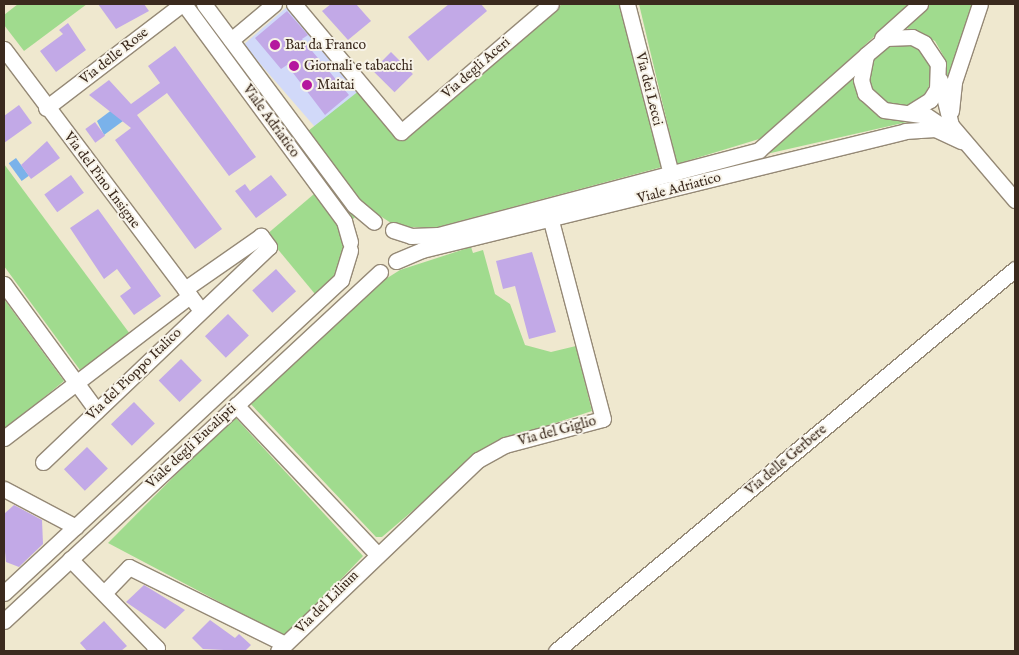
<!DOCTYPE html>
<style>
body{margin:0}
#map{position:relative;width:1019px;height:655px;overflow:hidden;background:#efe8cf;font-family:"IM FELL English",serif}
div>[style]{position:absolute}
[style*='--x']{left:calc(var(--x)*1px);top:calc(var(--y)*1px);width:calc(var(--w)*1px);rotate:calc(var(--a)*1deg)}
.built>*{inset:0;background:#d1d9f9;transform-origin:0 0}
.green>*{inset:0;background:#a0db8e}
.round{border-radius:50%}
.water>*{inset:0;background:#7ab2ea;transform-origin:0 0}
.building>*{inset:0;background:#c2a9e7;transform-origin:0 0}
.roads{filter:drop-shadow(1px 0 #958976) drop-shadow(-1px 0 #958976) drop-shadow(0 1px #958976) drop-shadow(0 -1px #958976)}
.minor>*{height:15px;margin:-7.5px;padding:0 7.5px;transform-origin:7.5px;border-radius:7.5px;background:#fff}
.dots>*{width:14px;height:14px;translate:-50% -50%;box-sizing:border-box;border:2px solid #f7f3e8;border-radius:50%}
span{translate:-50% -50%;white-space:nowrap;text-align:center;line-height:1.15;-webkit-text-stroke:4px #f7f3e8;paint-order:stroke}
.poi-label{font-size:14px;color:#3b2a1e}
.left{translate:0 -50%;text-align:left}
.street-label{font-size:14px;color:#3b2a1e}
.frame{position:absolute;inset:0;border:5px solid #3b2a1e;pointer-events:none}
</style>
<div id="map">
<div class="built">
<i style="left:288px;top:6px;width:111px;height:59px;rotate:49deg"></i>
</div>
<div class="green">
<i style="clip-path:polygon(18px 4px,87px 4px,24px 51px,4px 25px,4px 15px)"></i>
<i style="clip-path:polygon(198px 4px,356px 216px,353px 219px,194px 8px)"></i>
<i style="clip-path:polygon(562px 4px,621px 4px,662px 167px,434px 228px,410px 227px,391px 223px,362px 204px,308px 131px,360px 90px,402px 140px)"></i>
<i style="clip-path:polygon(639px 4px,909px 4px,766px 137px,677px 164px)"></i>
<i style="clip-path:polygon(928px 4px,972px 4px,947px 82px,944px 57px,935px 41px,904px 27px)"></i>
<i class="round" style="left:869px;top:44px;width:62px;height:62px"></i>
<i style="clip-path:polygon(853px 73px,856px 87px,916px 120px,762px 155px)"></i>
<i style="clip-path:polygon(4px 164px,130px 334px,80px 370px,4px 266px)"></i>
<i style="clip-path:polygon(314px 194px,335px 218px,345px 244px,341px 271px,315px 294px,266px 235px)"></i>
<i style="clip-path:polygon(471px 247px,473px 253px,483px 250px,495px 294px,510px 304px,525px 345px,551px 352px,576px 346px,592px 411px,491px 444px,382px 537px,376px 537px,248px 401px,373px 287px,400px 270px)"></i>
<i style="clip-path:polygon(4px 299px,64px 381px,4px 430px)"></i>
<i style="clip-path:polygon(234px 416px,363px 556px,286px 637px,108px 543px)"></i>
</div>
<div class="water">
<i style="clip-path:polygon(117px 106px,123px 121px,104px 135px,97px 121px)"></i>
<i style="left:16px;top:158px;width:22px;height:9px;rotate:54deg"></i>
</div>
<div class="building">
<i style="clip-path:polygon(98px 4px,144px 4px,149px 11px,116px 29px)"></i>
<i style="clip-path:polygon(331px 4px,356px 4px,371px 21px,348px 40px,322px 11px)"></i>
<i style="clip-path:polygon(449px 4px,481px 4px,487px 11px,428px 61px,408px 37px)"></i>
<i style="clip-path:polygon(287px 11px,308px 35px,302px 39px,349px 95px,325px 115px,287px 65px,281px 69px,255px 38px)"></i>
<i style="clip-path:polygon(68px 23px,86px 50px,56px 72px,40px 51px,63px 34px,59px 30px)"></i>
<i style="clip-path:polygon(175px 46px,256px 157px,229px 176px,167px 93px,137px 115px,222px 229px,195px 249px,115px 140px,131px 128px,89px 95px,109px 80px,131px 104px,160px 83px,148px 66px)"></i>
<i style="left:391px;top:52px;width:31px;height:26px;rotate:45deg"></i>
<i style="clip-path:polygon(19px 105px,32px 123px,4px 143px,4px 116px)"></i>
<i style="left:95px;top:122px;width:17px;height:12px;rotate:54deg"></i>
<i style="clip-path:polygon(47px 141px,60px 158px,31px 179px,21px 165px)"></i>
<i style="left:71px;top:175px;width:22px;height:33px;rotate:54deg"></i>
<i style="clip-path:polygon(271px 175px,287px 195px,256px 218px,235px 191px,245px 184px,250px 191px)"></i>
<i style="clip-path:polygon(98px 209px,161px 296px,134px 315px,120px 296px,131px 288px,117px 269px,104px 279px,70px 228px)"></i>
<i style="clip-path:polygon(532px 252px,556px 332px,529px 339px,515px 286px,503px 289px,496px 261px)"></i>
<i style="left:276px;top:269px;width:30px;height:32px;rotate:48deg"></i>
<i style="left:228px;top:314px;width:30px;height:32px;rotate:46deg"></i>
<i style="left:181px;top:359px;width:30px;height:31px;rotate:46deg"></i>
<i style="left:134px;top:402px;width:30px;height:32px;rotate:46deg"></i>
<i style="left:87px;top:447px;width:30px;height:32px;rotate:46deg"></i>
<i style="clip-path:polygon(14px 505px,42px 520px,43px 544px,19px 567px,6px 562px,4px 541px,4px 514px)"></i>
<i style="clip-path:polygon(144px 585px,185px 610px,165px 629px,126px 602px)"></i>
<i style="clip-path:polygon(210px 620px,235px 638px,239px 634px,251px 645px,245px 651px,203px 649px,192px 638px)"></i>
<i style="clip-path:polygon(104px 621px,127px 646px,121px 651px,87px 651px,80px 643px)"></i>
</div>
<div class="roads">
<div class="minor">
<i style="--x:184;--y:4;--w:270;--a:53.6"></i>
<i style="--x:344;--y:221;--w:22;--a:74"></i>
<i style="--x:204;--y:4;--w:251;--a:53.3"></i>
<i style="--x:354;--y:205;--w:26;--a:40"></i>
<i style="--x:294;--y:4;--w:167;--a:50.1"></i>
<i style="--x:401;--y:132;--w:197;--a:-40.5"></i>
<i style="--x:627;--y:4;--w:176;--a:75.5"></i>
<i style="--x:882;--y:38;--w:51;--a:-41.8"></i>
<i style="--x:231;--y:40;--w:56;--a:-39.9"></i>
<i style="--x:4;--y:49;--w:327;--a:53"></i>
<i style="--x:940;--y:80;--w:46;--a:76.3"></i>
<i style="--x:951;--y:125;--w:99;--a:49.5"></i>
<i style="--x:46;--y:108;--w:171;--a:-37.4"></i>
<i style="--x:951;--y:111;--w:29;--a:-84"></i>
<i style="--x:954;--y:82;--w:82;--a:-71.6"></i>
<i style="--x:909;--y:113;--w:25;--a:-32"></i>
<i style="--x:930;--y:100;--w:13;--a:-58"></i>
<i style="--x:937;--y:89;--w:25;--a:-88"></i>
<i style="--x:938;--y:64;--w:25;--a:-124"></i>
<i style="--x:924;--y:43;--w:13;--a:-153"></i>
<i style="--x:912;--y:37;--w:26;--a:178"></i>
<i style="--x:886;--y:38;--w:26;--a:140"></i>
<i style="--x:866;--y:55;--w:25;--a:101"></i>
<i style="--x:861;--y:80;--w:14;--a:73"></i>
<i style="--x:865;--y:93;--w:25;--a:42"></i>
<i style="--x:884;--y:110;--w:43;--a:7.9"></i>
<i style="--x:927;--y:116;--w:25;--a:34"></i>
<i style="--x:393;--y:230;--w:19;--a:18"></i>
<i style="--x:411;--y:236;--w:27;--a:-2"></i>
<i style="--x:438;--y:235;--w:332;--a:-14.8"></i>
<i style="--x:759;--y:150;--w:143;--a:-41.6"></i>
<i style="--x:396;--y:261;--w:28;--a:-23"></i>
<i style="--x:422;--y:250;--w:497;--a:-13.8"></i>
<i style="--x:905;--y:131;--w:30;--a:-4"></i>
<i style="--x:935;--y:129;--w:29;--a:25"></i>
<i style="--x:4;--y:284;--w:157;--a:53.8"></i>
<i style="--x:236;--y:405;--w:204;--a:46.6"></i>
<i style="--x:4;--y:438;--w:234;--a:-37.4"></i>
<i style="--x:43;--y:462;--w:312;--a:-43.6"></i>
<i style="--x:269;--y:247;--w:14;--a:-126"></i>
<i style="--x:261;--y:236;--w:93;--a:145.1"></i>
<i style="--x:4;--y:489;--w:81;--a:27.8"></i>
<i style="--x:70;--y:559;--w:124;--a:45.7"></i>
<i style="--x:157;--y:648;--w:4;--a:135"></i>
<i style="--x:4;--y:593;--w:460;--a:-42.9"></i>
<i style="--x:341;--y:280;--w:31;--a:-73"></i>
<i style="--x:104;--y:593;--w:36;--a:-46"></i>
<i style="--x:129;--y:567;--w:174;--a:26.3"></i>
<i style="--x:4;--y:621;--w:513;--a:-42.87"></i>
<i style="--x:278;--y:651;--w:277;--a:-43.7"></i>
<i style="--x:478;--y:460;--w:31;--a:-29"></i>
<i style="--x:505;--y:445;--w:101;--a:-14.9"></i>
<i style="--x:603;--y:419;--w:205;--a:-104.7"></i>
<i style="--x:556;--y:651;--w:597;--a:-39.77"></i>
</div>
</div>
<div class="dots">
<i style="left:275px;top:45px;background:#b5179e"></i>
<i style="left:294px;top:66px;background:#b5179e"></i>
<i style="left:307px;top:85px;background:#b5179e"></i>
</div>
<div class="poi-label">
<span class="left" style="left:285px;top:45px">Bar da Franco</span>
<span class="left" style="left:304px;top:66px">Giornali e tabacchi</span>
<span class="left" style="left:317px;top:85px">Maitai</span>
</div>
<div class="street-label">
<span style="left:114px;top:56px;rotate:-38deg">Via delle Rose</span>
<span style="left:476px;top:68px;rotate:-41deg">Via degli Aceri</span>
<span style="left:649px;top:89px;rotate:76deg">Via dei Lecci</span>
<span style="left:271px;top:121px;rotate:54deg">Viale Adriatico</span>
<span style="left:102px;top:180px;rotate:53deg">Via del Pino Insigne</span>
<span style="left:679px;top:188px;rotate:-15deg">Viale Adriatico</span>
<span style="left:134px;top:374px;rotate:-44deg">Via del Pioppo Italico</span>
<span style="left:557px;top:431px;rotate:-15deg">Via del Giglio</span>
<span style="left:191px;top:446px;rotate:-43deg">Viale degli Eucalipti</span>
<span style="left:786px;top:460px;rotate:-40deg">Via delle Gerbere</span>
<span style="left:327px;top:602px;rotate:-45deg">Via del Lilium</span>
</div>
<div class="frame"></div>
</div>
